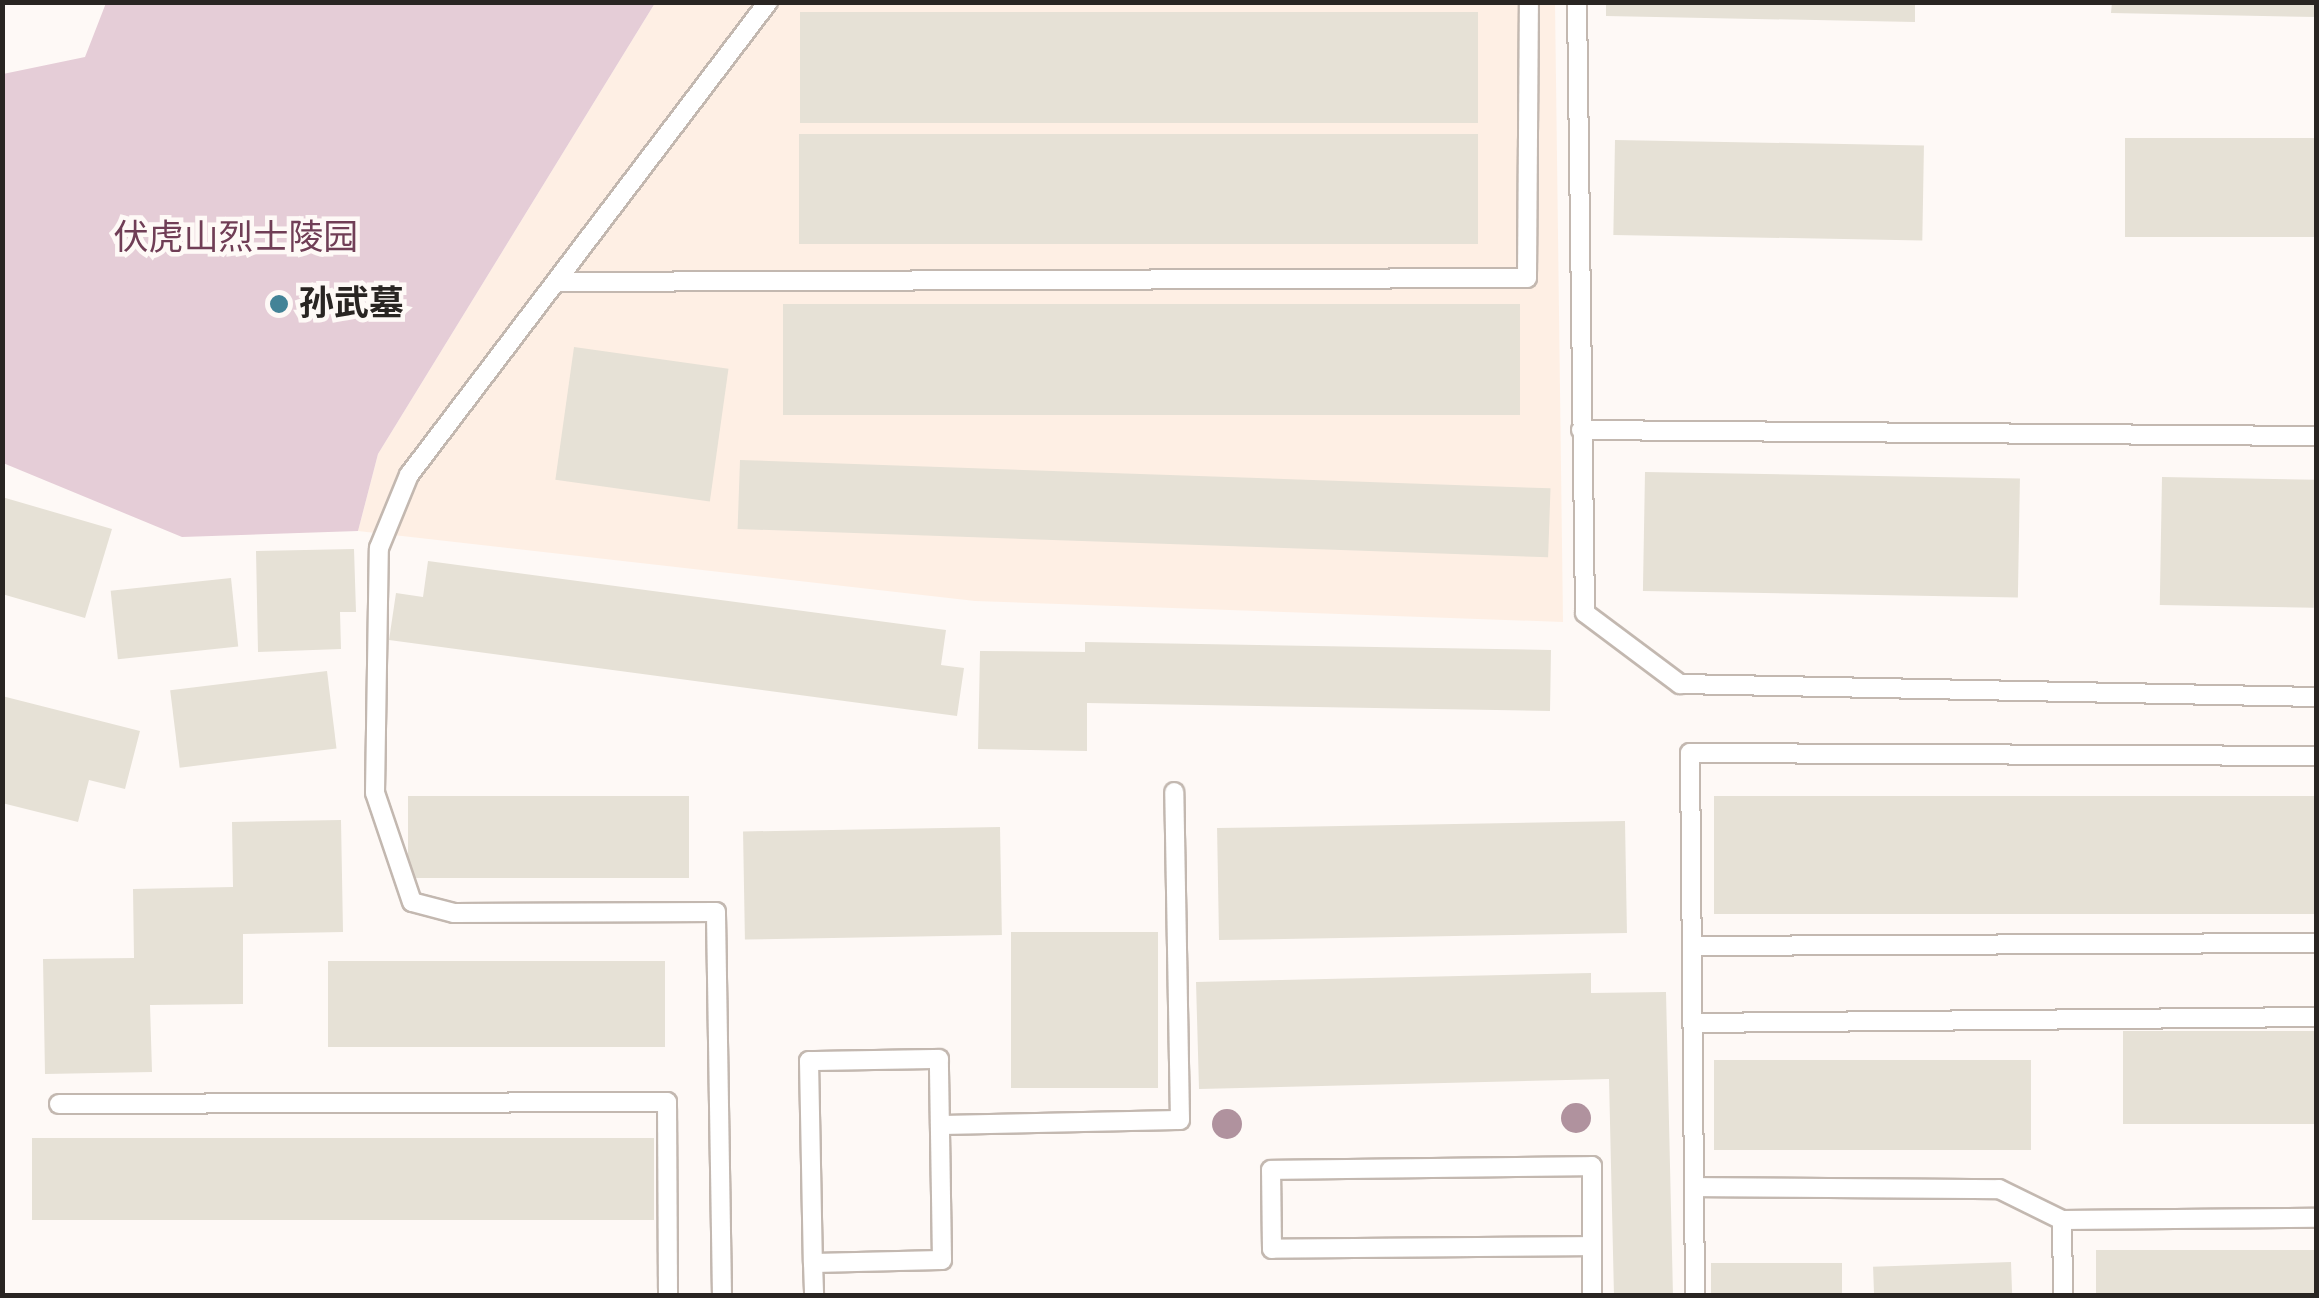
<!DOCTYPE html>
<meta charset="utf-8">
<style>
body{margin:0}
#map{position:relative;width:2319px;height:1298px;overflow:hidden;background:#fef9f6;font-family:"Source Sans 3","Noto Sans SC",sans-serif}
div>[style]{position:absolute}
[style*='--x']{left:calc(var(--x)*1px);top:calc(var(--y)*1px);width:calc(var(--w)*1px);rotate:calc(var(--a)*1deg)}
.built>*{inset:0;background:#feefe4}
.green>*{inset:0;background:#e5cdd7}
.building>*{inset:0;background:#e6e1d6;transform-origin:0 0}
.roads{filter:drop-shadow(2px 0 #c3b8b0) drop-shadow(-2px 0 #c3b8b0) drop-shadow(0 2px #c3b8b0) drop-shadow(0 -2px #c3b8b0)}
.service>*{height:18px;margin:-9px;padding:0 9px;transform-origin:9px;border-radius:9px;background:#fff}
.trees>*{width:30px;height:30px;margin:-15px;border-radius:50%;background:#b0929e}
.dots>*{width:28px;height:28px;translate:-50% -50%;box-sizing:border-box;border:5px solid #fef9f6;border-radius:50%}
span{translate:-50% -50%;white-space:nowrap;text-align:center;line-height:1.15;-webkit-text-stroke:9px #fef9f6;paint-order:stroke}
.park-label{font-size:35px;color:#703e56}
.poi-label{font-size:35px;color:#292522;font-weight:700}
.left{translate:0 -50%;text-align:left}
.frame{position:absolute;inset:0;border:5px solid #292522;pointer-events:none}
</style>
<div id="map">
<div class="built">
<i style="clip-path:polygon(655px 3px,1555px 3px,1563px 622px,975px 601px,358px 531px,378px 454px)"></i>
</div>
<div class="green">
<i style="clip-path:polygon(106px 3px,655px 3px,378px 454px,358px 531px,182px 537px,3px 463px,3px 74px,85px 57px)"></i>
</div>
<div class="building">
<i style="clip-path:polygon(1606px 2px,1915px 2px,1915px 22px,1606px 16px)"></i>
<i style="clip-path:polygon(2112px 2px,2316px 2px,2316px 17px,2111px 13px)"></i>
<i style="left:800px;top:12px;width:678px;height:111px"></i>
<i style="left:799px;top:134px;width:679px;height:110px"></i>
<i style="left:2316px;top:138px;width:99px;height:191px;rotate:90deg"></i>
<i style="left:1615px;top:140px;width:309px;height:95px;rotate:1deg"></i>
<i style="left:1520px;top:304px;width:111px;height:737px;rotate:90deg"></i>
<i style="left:574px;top:347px;width:156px;height:134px;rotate:8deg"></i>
<i style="left:740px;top:460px;width:811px;height:69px;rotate:2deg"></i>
<i style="left:1645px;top:472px;width:375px;height:119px;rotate:1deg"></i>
<i style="left:2162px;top:477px;width:154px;height:128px;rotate:1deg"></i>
<i style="clip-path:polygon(2px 497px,112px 529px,85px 618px,2px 594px)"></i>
<i style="clip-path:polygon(354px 549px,356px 612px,340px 612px,341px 649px,258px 652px,256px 551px)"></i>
<i style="clip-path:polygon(428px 561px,946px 630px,941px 665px,964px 668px,957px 716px,389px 640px,396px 593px,423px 597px)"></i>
<i style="left:231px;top:578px;width:69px;height:121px;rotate:84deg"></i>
<i style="clip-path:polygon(1085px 642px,1551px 650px,1550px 711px,1087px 703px,1087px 751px,978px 749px,980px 651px,1085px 652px)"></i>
<i style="left:327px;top:671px;width:78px;height:158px;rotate:83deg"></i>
<i style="clip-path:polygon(2px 696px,140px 731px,125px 789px,89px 780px,78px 822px,2px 803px)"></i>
<i style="left:689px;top:796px;width:82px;height:281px;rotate:90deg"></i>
<i style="left:2316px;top:796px;width:118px;height:602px;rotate:90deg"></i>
<i style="clip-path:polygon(341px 820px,343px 932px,243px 934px,243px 1004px,150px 1005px,152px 1072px,45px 1074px,43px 959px,134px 958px,133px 889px,233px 887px,232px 822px)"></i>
<i style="left:1625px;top:821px;width:112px;height:408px;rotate:89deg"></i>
<i style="left:1000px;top:827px;width:108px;height:257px;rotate:89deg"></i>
<i style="left:1158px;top:932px;width:156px;height:147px;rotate:90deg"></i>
<i style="left:328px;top:961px;width:337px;height:86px"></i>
<i style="clip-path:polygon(1591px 973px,1591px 993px,1666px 992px,1673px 1296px,1614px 1296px,1609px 1079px,1199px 1089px,1196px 982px)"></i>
<i style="left:2316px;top:1031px;width:93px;height:193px;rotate:90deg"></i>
<i style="left:2031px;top:1060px;width:90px;height:317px;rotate:90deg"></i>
<i style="left:654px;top:1138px;width:82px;height:622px;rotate:90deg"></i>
<i style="left:2316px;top:1250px;width:46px;height:220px;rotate:90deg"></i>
<i style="left:2011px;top:1262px;width:34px;height:138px;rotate:88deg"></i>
<i style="left:1842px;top:1263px;width:33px;height:131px;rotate:90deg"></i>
</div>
<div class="roads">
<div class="service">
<i style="--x:1577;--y:2;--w:611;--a:89.25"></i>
<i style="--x:1585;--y:613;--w:119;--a:36.8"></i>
<i style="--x:1680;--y:684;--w:636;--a:1.17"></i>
<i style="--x:556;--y:282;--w:971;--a:-0.24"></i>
<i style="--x:1527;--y:278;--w:276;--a:-89.6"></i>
<i style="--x:1581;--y:430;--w:735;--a:0.47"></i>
<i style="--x:1692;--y:946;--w:624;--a:-0.28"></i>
<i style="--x:1693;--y:1023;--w:623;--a:-0.55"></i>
<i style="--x:59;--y:1104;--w:608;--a:-0.19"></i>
<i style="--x:667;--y:1102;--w:194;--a:89.7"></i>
<i style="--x:940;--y:1125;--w:240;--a:-1.2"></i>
<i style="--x:1180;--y:1120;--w:328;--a:-91"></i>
<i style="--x:1694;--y:1187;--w:305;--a:0.4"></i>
<i style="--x:1999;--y:1189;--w:70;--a:26.2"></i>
<i style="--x:2062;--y:1220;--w:254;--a:-0.5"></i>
<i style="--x:2062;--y:1220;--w:76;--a:89.2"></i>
<i style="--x:1591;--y:1246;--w:319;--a:179.5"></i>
<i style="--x:1272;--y:1249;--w:79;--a:-90.7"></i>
<i style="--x:1271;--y:1170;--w:321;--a:-0.7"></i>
<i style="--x:1592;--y:1166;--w:130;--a:90"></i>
<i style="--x:813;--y:1263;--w:129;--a:-1.3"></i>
<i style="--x:942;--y:1260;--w:201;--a:-90.9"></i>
<i style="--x:939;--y:1059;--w:130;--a:179.1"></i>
<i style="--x:809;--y:1061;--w:202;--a:88.9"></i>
<i style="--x:813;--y:1263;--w:33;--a:88"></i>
<i style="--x:722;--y:1296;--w:384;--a:-90.9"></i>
<i style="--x:716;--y:912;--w:262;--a:179.8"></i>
<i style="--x:454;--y:913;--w:43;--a:-165.3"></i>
<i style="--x:412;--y:902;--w:115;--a:-108.7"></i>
<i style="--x:375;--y:793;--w:245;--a:-89.1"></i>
<i style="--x:379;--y:548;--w:79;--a:-67.7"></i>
<i style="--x:409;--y:475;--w:594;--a:-52.8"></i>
<i style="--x:1695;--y:1296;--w:543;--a:-90.53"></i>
<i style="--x:1690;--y:753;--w:626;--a:0.27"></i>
</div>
</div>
<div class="trees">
<i style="left:1576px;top:1118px"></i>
<i style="left:1227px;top:1124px"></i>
</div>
<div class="dots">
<i style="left:279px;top:304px;background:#438397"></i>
</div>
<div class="park-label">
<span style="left:236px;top:238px">伏虎山烈士陵园</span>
</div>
<div class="poi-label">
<span class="left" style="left:299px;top:304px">孙武墓</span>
</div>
<div class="frame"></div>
</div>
